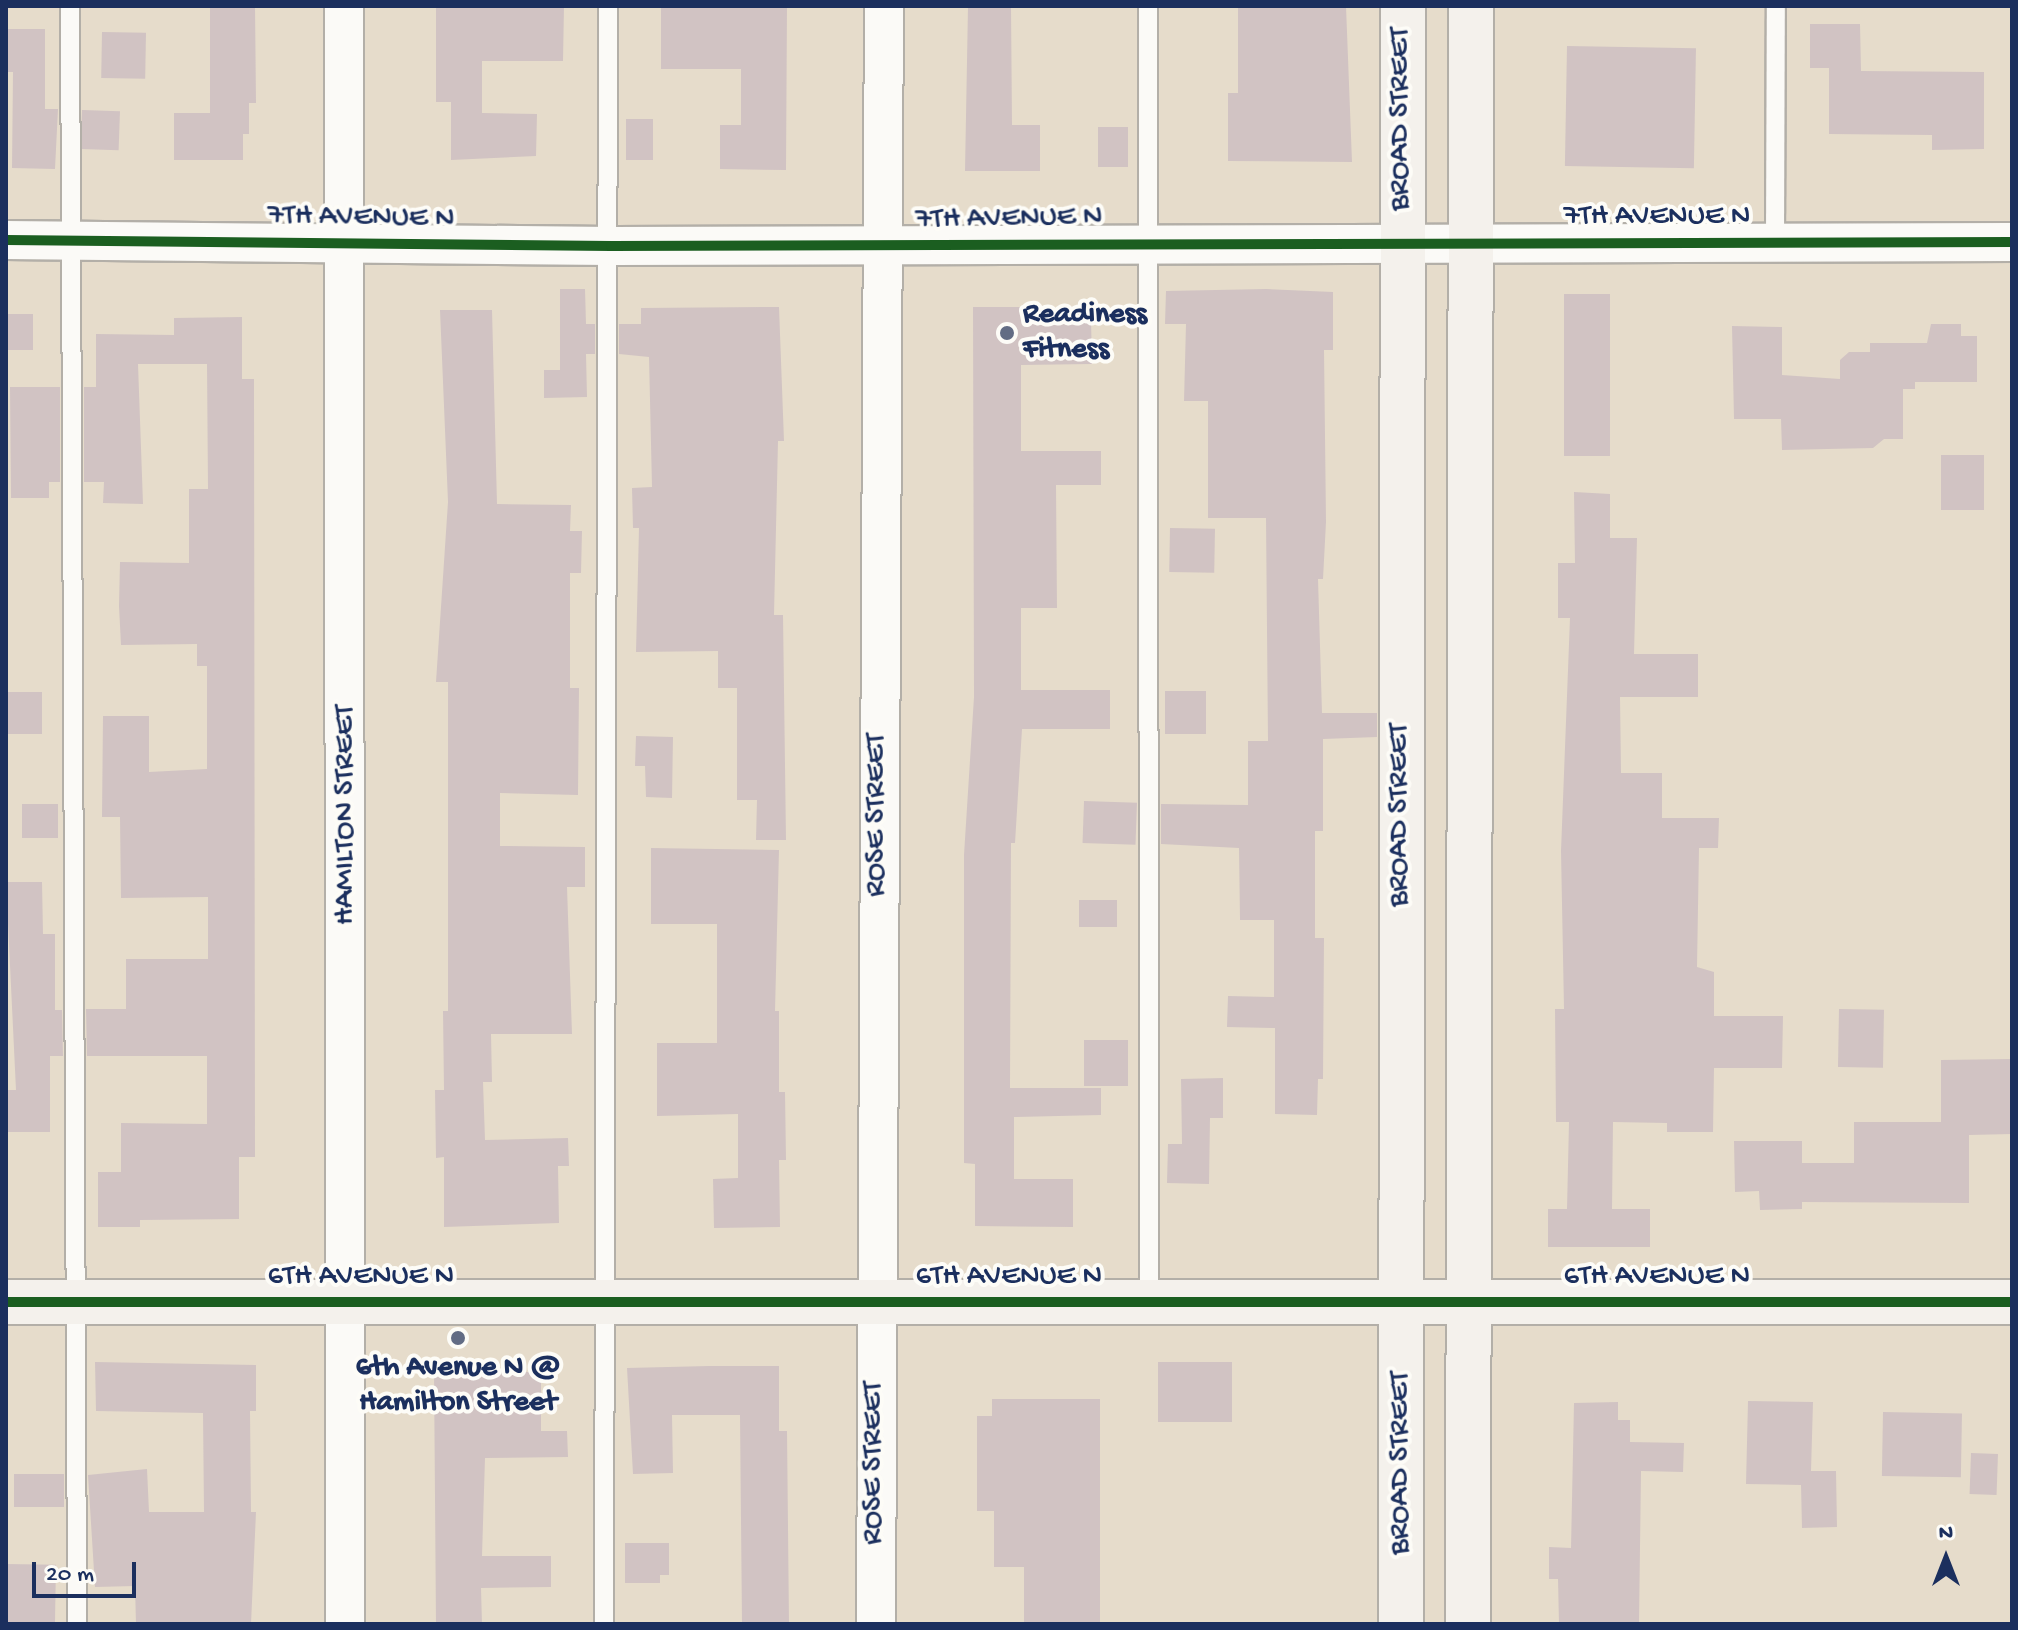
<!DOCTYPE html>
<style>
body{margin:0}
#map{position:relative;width:2018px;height:1630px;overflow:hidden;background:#e6dccb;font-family:"Gochi Hand",sans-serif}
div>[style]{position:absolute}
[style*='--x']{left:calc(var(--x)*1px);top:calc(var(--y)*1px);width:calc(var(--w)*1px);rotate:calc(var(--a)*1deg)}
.building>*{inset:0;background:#d1c3c3;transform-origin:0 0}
.roads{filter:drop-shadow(2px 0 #b3afa8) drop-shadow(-2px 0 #b3afa8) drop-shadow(0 2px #b3afa8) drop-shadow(0 -2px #b3afa8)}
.lane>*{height:18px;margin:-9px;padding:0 9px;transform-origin:9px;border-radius:9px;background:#fbfaf7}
.street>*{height:38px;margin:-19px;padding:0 19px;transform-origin:19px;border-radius:19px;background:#fbfaf7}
.secondary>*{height:44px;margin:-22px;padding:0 22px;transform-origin:22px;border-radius:22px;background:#f4f1ec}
.cycleway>*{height:10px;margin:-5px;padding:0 5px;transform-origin:5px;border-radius:5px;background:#1b5e20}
.dots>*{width:22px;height:22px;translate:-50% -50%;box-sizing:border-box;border:4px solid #fdfcf7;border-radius:50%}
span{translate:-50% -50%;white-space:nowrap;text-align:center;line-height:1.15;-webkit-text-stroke:8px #fdfcf7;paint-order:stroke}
.street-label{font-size:30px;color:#1b2f5e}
.poi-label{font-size:30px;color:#1b2f5e;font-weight:700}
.left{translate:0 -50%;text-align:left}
.frame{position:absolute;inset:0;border:8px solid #1b2f5e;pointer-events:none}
.north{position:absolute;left:1906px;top:1518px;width:80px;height:80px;-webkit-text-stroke:6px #fdfcf7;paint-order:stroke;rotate:0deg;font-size:22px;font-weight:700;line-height:32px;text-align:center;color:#1b2f5e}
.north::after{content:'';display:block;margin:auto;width:28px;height:36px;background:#1b2f5e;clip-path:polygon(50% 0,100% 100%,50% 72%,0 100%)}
.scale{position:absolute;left:32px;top:1562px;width:104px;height:36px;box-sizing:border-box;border:4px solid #1b2f5e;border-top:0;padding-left:10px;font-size:24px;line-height:28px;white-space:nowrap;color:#1b2f5e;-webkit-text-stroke:6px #fdfcf7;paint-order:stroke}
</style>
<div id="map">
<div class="building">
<i style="clip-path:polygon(210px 6px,255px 6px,256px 103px,249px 103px,249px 134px,243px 134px,243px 160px,174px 160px,174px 113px,210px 113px)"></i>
<i style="clip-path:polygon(436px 6px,564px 6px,563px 61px,482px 61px,482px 113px,537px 114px,536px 156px,451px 160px,451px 102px,436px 102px)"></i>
<i style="clip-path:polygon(661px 6px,787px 6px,786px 170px,720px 169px,720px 125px,741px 125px,741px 69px,661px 69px)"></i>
<i style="clip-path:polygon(968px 6px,1011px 6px,1012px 125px,1040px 125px,1040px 171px,965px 171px)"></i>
<i style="clip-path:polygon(1238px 6px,1346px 6px,1352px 162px,1228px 161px,1228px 93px,1238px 93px)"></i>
<i style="clip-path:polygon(1810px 24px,1860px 24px,1861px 71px,1984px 72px,1984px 149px,1932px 150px,1932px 135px,1829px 134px,1829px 68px,1810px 68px)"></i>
<i style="clip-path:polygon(6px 29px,45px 29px,45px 109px,58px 109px,55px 169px,12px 168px,13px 72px,6px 72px)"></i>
<i style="left:102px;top:32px;width:44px;height:46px;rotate:1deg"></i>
<i style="left:1567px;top:46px;width:129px;height:120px;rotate:1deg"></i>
<i style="left:82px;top:110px;width:38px;height:39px;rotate:2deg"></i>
<i style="left:626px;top:119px;width:27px;height:41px"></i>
<i style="left:1098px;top:127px;width:30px;height:40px"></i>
<i style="clip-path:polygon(560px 289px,585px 289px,586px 324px,595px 324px,595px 354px,586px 354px,587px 397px,544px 398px,544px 370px,560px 370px)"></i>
<i style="clip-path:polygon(1266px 289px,1333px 292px,1333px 350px,1324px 350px,1326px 522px,1323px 579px,1318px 579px,1322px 713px,1377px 713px,1377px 737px,1323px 739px,1323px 831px,1315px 831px,1315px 938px,1324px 938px,1323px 1079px,1318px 1079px,1317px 1115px,1275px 1114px,1275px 1028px,1227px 1027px,1228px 996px,1274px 997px,1274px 920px,1240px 920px,1239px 848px,1161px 844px,1161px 804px,1248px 805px,1248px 741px,1268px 741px,1266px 518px,1208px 518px,1208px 401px,1184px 401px,1186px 324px,1165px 324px,1166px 291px)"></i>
<i style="left:1564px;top:294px;width:46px;height:162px"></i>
<i style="clip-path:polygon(779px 307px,784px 441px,778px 441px,774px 615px,783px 615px,786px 840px,756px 840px,757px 800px,737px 800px,737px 688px,718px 688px,718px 651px,636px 652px,639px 528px,633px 528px,632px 488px,652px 487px,649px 357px,619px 354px,619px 324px,641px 324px,641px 308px)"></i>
<i style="clip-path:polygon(973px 307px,1040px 307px,1040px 320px,1091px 319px,1092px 364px,1021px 365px,1021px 451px,1101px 451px,1101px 485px,1056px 485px,1057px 608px,1021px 608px,1021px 690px,1110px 690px,1110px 729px,1022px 729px,1015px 843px,1011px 843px,1010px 1088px,1101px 1088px,1101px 1115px,1014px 1117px,1014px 1179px,1073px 1179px,1073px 1227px,975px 1226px,975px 1164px,964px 1163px,964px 855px,974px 697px)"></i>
<i style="clip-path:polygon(440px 310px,492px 310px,497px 504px,571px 505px,570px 531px,582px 531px,581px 573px,570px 573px,570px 688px,579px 688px,578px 795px,500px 793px,500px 846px,585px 847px,585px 887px,567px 887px,572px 1034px,491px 1034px,492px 1082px,483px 1082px,485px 1140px,568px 1138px,569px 1166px,558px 1166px,559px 1223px,444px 1227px,444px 1157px,436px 1158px,435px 1090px,444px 1090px,443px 1011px,448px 1011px,448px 682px,436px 682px,448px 502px)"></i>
<i style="left:6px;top:314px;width:27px;height:36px"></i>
<i style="clip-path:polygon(242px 317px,242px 379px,254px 379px,255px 1157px,239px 1157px,239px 1219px,140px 1220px,140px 1227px,98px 1227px,98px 1172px,121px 1172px,121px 1123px,207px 1124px,207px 1056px,87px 1056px,86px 1009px,126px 1009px,126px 959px,208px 959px,208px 897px,121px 898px,120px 817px,102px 817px,103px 716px,149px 716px,149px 772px,207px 769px,207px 666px,197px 666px,197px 644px,121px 645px,119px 606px,120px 562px,189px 563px,189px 489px,208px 489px,207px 364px,138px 364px,143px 504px,103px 503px,104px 482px,84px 482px,84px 387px,96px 387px,96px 334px,174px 335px,174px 318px)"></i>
<i style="clip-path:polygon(1931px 324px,1961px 324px,1961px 336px,1977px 336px,1977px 382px,1915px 382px,1915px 389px,1903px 389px,1903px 439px,1884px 439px,1873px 448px,1782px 450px,1781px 419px,1734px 419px,1732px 326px,1782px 327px,1782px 375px,1840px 379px,1840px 360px,1849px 352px,1870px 352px,1870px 343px,1927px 343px)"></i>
<i style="clip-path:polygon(10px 387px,60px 387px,60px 482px,49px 482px,49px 498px,11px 498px)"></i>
<i style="left:1941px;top:455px;width:43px;height:55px"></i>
<i style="clip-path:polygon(1574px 492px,1610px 494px,1610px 538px,1637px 538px,1634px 654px,1698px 654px,1698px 697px,1620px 697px,1621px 773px,1662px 773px,1662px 818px,1719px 818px,1718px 848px,1699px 848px,1697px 967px,1714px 972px,1714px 1016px,1783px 1016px,1782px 1068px,1714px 1068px,1713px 1132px,1667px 1132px,1667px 1123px,1613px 1122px,1612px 1209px,1650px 1209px,1650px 1247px,1548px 1247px,1548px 1209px,1567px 1209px,1569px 1122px,1556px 1122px,1555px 1009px,1564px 1009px,1561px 851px,1570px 618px,1558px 618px,1558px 563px,1575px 563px)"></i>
<i style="left:1170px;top:528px;width:45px;height:44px;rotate:1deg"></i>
<i style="left:1165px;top:691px;width:41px;height:43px"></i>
<i style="left:6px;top:692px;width:36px;height:42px"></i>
<i style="clip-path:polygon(636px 736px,673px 737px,672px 798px,646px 797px,645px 766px,635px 766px)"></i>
<i style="left:1084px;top:801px;width:53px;height:42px;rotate:2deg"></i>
<i style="left:22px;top:804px;width:36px;height:34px"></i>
<i style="clip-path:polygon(651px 848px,779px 850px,775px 1011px,779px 1011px,779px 1092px,785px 1092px,786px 1160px,779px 1160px,780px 1227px,714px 1228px,713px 1179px,738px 1178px,738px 1114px,657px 1116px,657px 1043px,717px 1043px,717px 924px,651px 924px)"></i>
<i style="clip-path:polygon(6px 882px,42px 882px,43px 934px,55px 934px,55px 1010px,62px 1010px,63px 1056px,50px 1056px,50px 1132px,6px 1132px,6px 1090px,16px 1090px)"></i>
<i style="left:1079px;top:900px;width:38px;height:27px"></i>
<i style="left:1839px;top:1009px;width:45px;height:58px;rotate:1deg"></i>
<i style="left:1084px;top:1040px;width:44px;height:46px"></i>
<i style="clip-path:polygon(2012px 1059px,2012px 1134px,1969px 1135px,1969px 1203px,1802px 1202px,1802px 1209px,1760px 1210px,1759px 1191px,1735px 1192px,1734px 1141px,1802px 1141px,1802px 1163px,1854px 1163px,1854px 1122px,1941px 1122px,1941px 1060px)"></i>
<i style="clip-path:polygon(1223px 1078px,1223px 1118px,1210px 1118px,1209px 1184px,1167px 1183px,1168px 1144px,1182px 1144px,1181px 1079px)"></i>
<i style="clip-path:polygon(95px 1362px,256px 1365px,256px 1411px,250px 1411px,251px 1512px,256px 1512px,251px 1624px,136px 1624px,135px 1586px,95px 1587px,88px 1475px,147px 1469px,149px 1512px,204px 1512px,203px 1413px,96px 1411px)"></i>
<i style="left:1158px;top:1362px;width:74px;height:60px"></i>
<i style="clip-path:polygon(709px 1366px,779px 1366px,779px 1431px,787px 1431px,789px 1624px,742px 1624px,740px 1415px,672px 1415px,673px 1473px,633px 1474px,627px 1368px)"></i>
<i style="clip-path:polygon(502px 1370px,541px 1373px,541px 1431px,567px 1431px,568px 1457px,485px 1458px,482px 1556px,551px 1556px,551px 1587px,481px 1588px,482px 1624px,436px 1624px,434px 1371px)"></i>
<i style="clip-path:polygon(992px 1399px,1100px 1399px,1100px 1624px,1024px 1624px,1024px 1567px,994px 1567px,994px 1511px,977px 1511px,977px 1416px,992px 1416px)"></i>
<i style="clip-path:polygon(1748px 1401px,1813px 1402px,1811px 1471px,1836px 1471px,1837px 1527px,1802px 1528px,1801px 1485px,1746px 1484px)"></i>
<i style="clip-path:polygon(1618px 1402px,1618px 1420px,1630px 1420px,1630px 1442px,1684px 1443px,1683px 1472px,1641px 1471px,1639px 1624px,1559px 1624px,1558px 1579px,1549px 1579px,1549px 1547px,1571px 1548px,1574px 1403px)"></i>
<i style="left:1883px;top:1412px;width:79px;height:64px;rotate:1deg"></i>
<i style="left:1971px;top:1453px;width:27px;height:41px;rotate:2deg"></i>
<i style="left:14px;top:1474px;width:50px;height:33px"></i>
<i style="clip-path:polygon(625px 1543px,669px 1543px,669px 1575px,660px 1575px,660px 1583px,625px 1583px)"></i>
<i style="left:6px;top:1564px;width:50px;height:60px;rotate:1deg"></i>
</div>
<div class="roads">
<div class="lane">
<i style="--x:70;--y:6;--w:1618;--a:89.75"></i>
<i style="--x:1148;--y:6;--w:1296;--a:89.96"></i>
<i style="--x:1775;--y:242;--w:236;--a:-89.8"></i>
<i style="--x:604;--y:1624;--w:1618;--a:-89.86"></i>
</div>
<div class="street">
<i style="--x:344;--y:6;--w:1618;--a:89.96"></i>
<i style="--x:6;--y:240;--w:605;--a:0.57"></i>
<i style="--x:611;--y:246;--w:1401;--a:-0.16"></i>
<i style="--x:876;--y:1624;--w:1618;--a:-89.72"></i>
</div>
<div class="secondary">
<i style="--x:6;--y:1302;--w:2006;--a:0"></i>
<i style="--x:1401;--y:1624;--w:1618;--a:-89.93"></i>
<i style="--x:1468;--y:1624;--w:1618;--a:-89.89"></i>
</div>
</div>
<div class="cycleway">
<i style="--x:6;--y:240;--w:605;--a:0.57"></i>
<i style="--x:611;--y:246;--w:1401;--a:-0.16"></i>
<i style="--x:6;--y:1302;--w:2006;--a:0"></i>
</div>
<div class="dots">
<i style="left:1007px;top:333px;background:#626c84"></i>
<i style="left:458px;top:1338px;background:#626c84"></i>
</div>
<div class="street-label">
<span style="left:1402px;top:119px;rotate:-90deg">BROAD STREET</span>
<span style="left:1657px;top:218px">7TH AVENUE N</span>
<span style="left:361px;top:219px;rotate:1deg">7TH AVENUE N</span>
<span style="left:1009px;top:220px;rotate:-1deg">7TH AVENUE N</span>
<span style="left:347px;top:815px;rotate:-90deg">HAMILTON STREET</span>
<span style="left:878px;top:815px;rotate:-90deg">ROSE STREET</span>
<span style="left:1401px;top:815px;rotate:-90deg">BROAD STREET</span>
<span style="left:361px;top:1278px">6TH AVENUE N</span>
<span style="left:1009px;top:1278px">6TH AVENUE N</span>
<span style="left:1657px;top:1278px">6TH AVENUE N</span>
<span style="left:875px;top:1463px;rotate:-90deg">ROSE STREET</span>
<span style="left:1402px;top:1463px;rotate:-90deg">BROAD STREET</span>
</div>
<div class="poi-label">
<span class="left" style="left:1023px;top:333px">Readiness<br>Fitness</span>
<span style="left:458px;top:1386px">6th Avenue N @<br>Hamilton Street</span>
</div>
<div class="frame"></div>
<div class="north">N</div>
<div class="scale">20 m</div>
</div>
